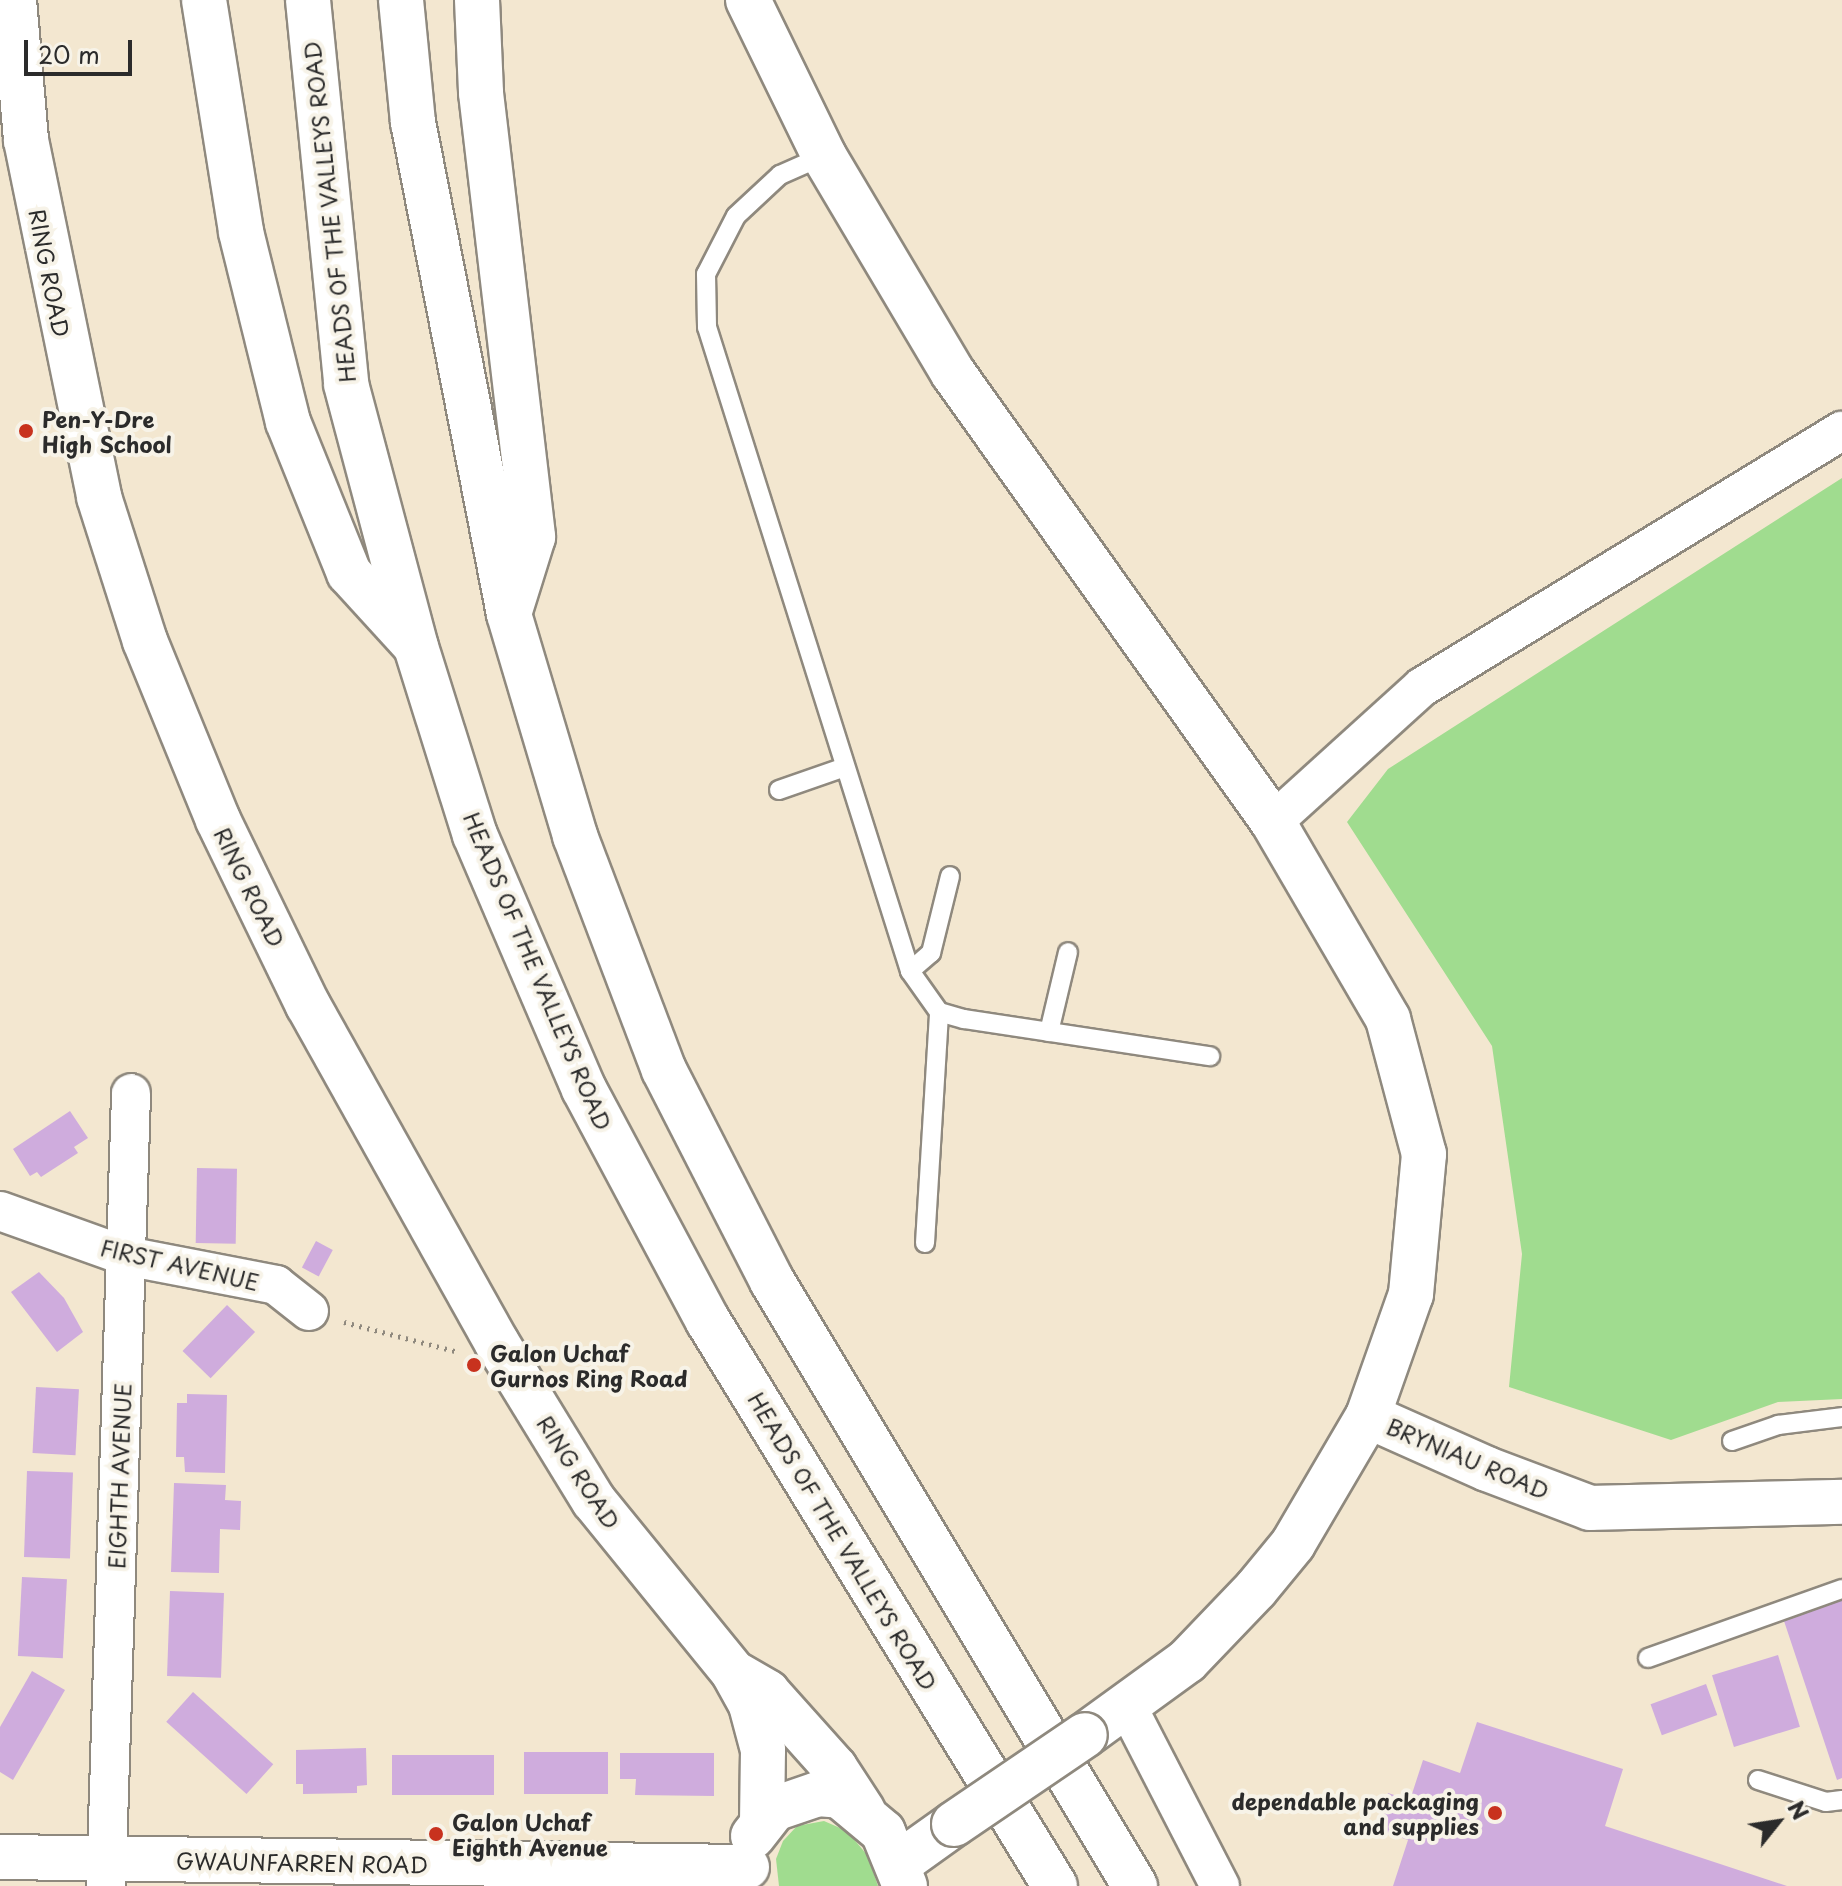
<!DOCTYPE html>
<style>
body{margin:0}
#map{position:relative;width:1842px;height:1886px;overflow:hidden;background:#f3e7d0;font-family:"Playpen Sans",sans-serif}
div>[style]{position:absolute}
[style*='--x']{left:calc(var(--x)*1px);top:calc(var(--y)*1px);width:calc(var(--w)*1px);rotate:calc(var(--a)*1deg)}
.green>*{inset:0;background:#a0dc8f}
.building>*{inset:0;background:#cfacdd;transform-origin:0 0}
.path>*{height:5px;margin-top:-2.5px;transform-origin:0;background:repeating-linear-gradient(90deg,#8f897e 0 2px,transparent 0 8px)}
.roads{filter:drop-shadow(2px 0 #8f897e) drop-shadow(-2px 0 #8f897e) drop-shadow(0 2px #8f897e) drop-shadow(0 -2px #8f897e)}
.service>*{height:18px;margin:-9px;padding:0 9px;transform-origin:9px;border-radius:9px;background:#fff}
.minor>*{height:38px;margin:-19px;padding:0 19px;transform-origin:19px;border-radius:19px;background:#fff}
.tertiary>*{height:44px;margin:-22px;padding:0 22px;transform-origin:22px;border-radius:22px;background:#fff}
.trunk>*{height:44px;margin:-22px;padding:0 22px;transform-origin:22px;border-radius:22px;background:#fff}
.bridges{filter:drop-shadow(2px 0 #8f897e) drop-shadow(-2px 0 #8f897e) drop-shadow(0 2px #8f897e) drop-shadow(0 -2px #8f897e)}
.tertiary-bridge>*{height:44px;margin:-22px;padding:0 22px;transform-origin:22px;border-radius:22px;background:#fff}
.dots>*{width:22px;height:22px;translate:-50% -50%;box-sizing:border-box;border:4px solid #f7f3e8;border-radius:50%}
span{translate:-50% -50%;white-space:nowrap;text-align:center;line-height:1.15;-webkit-text-stroke:8px #f7f3e8;paint-order:stroke}
.street-label{font-size:22px;color:#2b2b2b}
.poi-label{font-size:22px;color:#2b2b2b;font-weight:700}
.left{translate:0 -50%;text-align:left}
.right{translate:-100% -50%;text-align:right}
.north{position:absolute;left:1738px;top:1782px;width:80px;height:80px;-webkit-text-stroke:6px #f7f3e8;paint-order:stroke;rotate:60deg;font-size:22px;font-weight:700;line-height:32px;text-align:center;color:#2b2b2b}
.north::after{content:'';display:block;margin:auto;width:28px;height:36px;background:#2b2b2b;clip-path:polygon(50% 0,100% 100%,50% 72%,0 100%)}
.scale{position:absolute;left:24px;top:40px;width:108px;height:36px;box-sizing:border-box;border:4px solid #2b2b2b;border-top:0;padding-left:10px;font-size:24px;line-height:28px;white-space:nowrap;color:#2b2b2b;-webkit-text-stroke:6px #f7f3e8;paint-order:stroke}
</style>
<div id="map">
<div class="green">
<i style="clip-path:polygon(1842px 478px,1842px 1399px,1778px 1402px,1671px 1440px,1509px 1387px,1522px 1254px,1492px 1046px,1347px 822px,1388px 769px)"></i>
<i style="clip-path:polygon(824px 1821px,847px 1831px,868px 1856px,878px 1886px,779px 1886px,776px 1859px,783px 1841px,797px 1826px)"></i>
</div>
<div class="building">
<i style="clip-path:polygon(70px 1111px,88px 1138px,74px 1147px,78px 1153px,41px 1177px,37px 1172px,30px 1176px,13px 1149px)"></i>
<i style="left:197px;top:1168px;width:40px;height:75px;rotate:1deg"></i>
<i style="left:316px;top:1241px;width:19px;height:30px;rotate:28deg"></i>
<i style="clip-path:polygon(39px 1272px,64px 1298px,83px 1332px,57px 1352px,11px 1292px)"></i>
<i style="left:227px;top:1305px;width:39px;height:64px;rotate:44deg"></i>
<i style="left:36px;top:1387px;width:43px;height:66px;rotate:3deg"></i>
<i style="clip-path:polygon(187px 1394px,227px 1395px,225px 1473px,185px 1472px,184px 1457px,176px 1457px,177px 1403px,187px 1403px)"></i>
<i style="left:27px;top:1471px;width:46px;height:86px;rotate:2deg"></i>
<i style="clip-path:polygon(174px 1483px,226px 1485px,225px 1500px,241px 1501px,240px 1530px,220px 1529px,219px 1573px,171px 1572px)"></i>
<i style="left:22px;top:1577px;width:45px;height:79px;rotate:3deg"></i>
<i style="left:170px;top:1591px;width:54px;height:85px;rotate:2deg"></i>
<i style="clip-path:polygon(1842px 1599px,1842px 1778px,1837px 1780px,1783px 1618px)"></i>
<i style="left:1778px;top:1655px;width:75px;height:69px;rotate:73deg"></i>
<i style="clip-path:polygon(32px 1671px,65px 1690px,13px 1780px,0 1772px,0 1727px)"></i>
<i style="left:1706px;top:1684px;width:33px;height:59px;rotate:70deg"></i>
<i style="left:193px;top:1692px;width:108px;height:40px;rotate:42deg"></i>
<i style="clip-path:polygon(1477px 1722px,1623px 1769px,1605px 1826px,1787px 1886px,1393px 1886px,1408px 1840px,1376px 1829px,1388px 1793px,1410px 1800px,1423px 1760px,1460px 1773px)"></i>
<i style="clip-path:polygon(366px 1748px,367px 1785px,357px 1786px,357px 1793px,303px 1794px,303px 1784px,296px 1784px,296px 1750px)"></i>
<i style="left:524px;top:1752px;width:84px;height:42px"></i>
<i style="clip-path:polygon(620px 1753px,714px 1753px,714px 1796px,635px 1795px,636px 1779px,620px 1779px)"></i>
<i style="left:392px;top:1755px;width:102px;height:40px"></i>
</div>
<div class="path">
<i style="--x:344;--y:1322;--w:118;--a:14.7"></i>
</div>
<div class="roads">
<div class="service">
<i style="--x:823;--y:156;--w:47;--a:156.2"></i>
<i style="--x:780;--y:175;--w:60;--a:137"></i>
<i style="--x:736;--y:216;--w:65;--a:117.3"></i>
<i style="--x:706;--y:274;--w:53;--a:88.9"></i>
<i style="--x:707;--y:327;--w:675;--a:72.5"></i>
<i style="--x:910;--y:971;--w:50;--a:54.7"></i>
<i style="--x:939;--y:1012;--w:26;--a:16"></i>
<i style="--x:964;--y:1019;--w:249;--a:8.6"></i>
<i style="--x:779;--y:790;--w:70;--a:-19.2"></i>
<i style="--x:910;--y:971;--w:28;--a:-41"></i>
<i style="--x:931;--y:953;--w:79;--a:-76.1"></i>
<i style="--x:1049;--y:1032;--w:82;--a:-76.6"></i>
<i style="--x:925;--y:1243;--w:231;--a:-86.5"></i>
<i style="--x:1732;--y:1441;--w:49;--a:-19.2"></i>
<i style="--x:1778;--y:1425;--w:64;--a:-7.1"></i>
<i style="--x:1648;--y:1658;--w:206;--a:-19.6"></i>
<i style="--x:1758;--y:1780;--w:71;--a:17.9"></i>
<i style="--x:1826;--y:1802;--w:16;--a:-7"></i>
</div>
<div class="minor">
<i style="--x:1273;--y:822;--w:201;--a:-42.2"></i>
<i style="--x:1422;--y:687;--w:492;--a:-31.4"></i>
<i style="--x:0;--y:1211;--w:134;--a:19.7"></i>
<i style="--x:126;--y:1256;--w:153;--a:10.9"></i>
<i style="--x:276;--y:1285;--w:42;--a:38.2"></i>
<i style="--x:1126;--y:1704;--w:205;--a:62.7"></i>
<i style="--x:106;--y:1886;--w:793;--a:-88.19"></i>
</div>
<div class="tertiary">
<i style="--x:14;--y:0;--w:141;--a:85.1"></i>
<i style="--x:26;--y:140;--w:364;--a:78.4"></i>
<i style="--x:99;--y:497;--w:151;--a:72.3"></i>
<i style="--x:145;--y:641;--w:193;--a:67.8"></i>
<i style="--x:218;--y:820;--w:206;--a:64.1"></i>
<i style="--x:308;--y:1005;--w:387;--a:60.8"></i>
<i style="--x:497;--y:1343;--w:185;--a:58.5"></i>
<i style="--x:594;--y:1501;--w:220;--a:50.9"></i>
<i style="--x:733;--y:1672;--w:38;--a:61"></i>
<i style="--x:751;--y:1705;--w:47;--a:75.1"></i>
<i style="--x:763;--y:1750;--w:69;--a:90.8"></i>
<i style="--x:748;--y:0;--w:174;--a:64"></i>
<i style="--x:824;--y:156;--w:252;--a:59.3"></i>
<i style="--x:953;--y:373;--w:551;--a:54.52"></i>
<i style="--x:1273;--y:822;--w:228;--a:59.7"></i>
<i style="--x:1388;--y:1019;--w:140;--a:75.1"></i>
<i style="--x:1424;--y:1154;--w:141;--a:95.3"></i>
<i style="--x:1411;--y:1294;--w:129;--a:109.4"></i>
<i style="--x:1368;--y:1416;--w:148;--a:120.4"></i>
<i style="--x:1293;--y:1544;--w:58;--a:129.4"></i>
<i style="--x:1256;--y:1589;--w:100;--a:133.8"></i>
<i style="--x:1187;--y:1661;--w:126;--a:144"></i>
<i style="--x:1368;--y:1416;--w:130;--a:24"></i>
<i style="--x:1487;--y:1469;--w:110;--a:20.7"></i>
<i style="--x:1590;--y:1508;--w:252;--a:-1.4"></i>
<i style="--x:738;--y:1675;--w:34;--a:30"></i>
<i style="--x:767;--y:1692;--w:102;--a:48.2"></i>
<i style="--x:835;--y:1768;--w:51;--a:56.9"></i>
<i style="--x:753;--y:1836;--w:34;--a:-52"></i>
<i style="--x:774;--y:1809;--w:46;--a:-18.8"></i>
<i style="--x:818;--y:1794;--w:22;--a:5"></i>
<i style="--x:840;--y:1796;--w:56;--a:39.9"></i>
<i style="--x:883;--y:1832;--w:58;--a:67.8"></i>
<i style="--x:0;--y:1857;--w:747;--a:0.77"></i>
<i style="--x:898;--y:1864;--w:69;--a:-35.5"></i>
</div>
<div class="trunk">
<i style="--x:204;--y:0;--w:235;--a:80.9"></i>
<i style="--x:241;--y:232;--w:196;--a:76.1"></i>
<i style="--x:288;--y:422;--w:163;--a:68"></i>
<i style="--x:349;--y:573;--w:93;--a:47.6"></i>
<i style="--x:308;--y:0;--w:386;--a:84.3"></i>
<i style="--x:346;--y:384;--w:272;--a:75.1"></i>
<i style="--x:416;--y:647;--w:197;--a:72.6"></i>
<i style="--x:475;--y:835;--w:276;--a:66.8"></i>
<i style="--x:584;--y:1089;--w:263;--a:61.9"></i>
<i style="--x:708;--y:1321;--w:663;--a:58.44"></i>
<i style="--x:401;--y:0;--w:123;--a:84.4"></i>
<i style="--x:413;--y:122;--w:501;--a:78.96"></i>
<i style="--x:509;--y:614;--w:232;--a:73.4"></i>
<i style="--x:575;--y:836;--w:250;--a:69.2"></i>
<i style="--x:664;--y:1070;--w:237;--a:62.9"></i>
<i style="--x:772;--y:1281;--w:706;--a:59.04"></i>
<i style="--x:477;--y:0;--w:93;--a:87.5"></i>
<i style="--x:481;--y:93;--w:447;--a:83.3"></i>
<i style="--x:533;--y:537;--w:77;--a:107.3"></i>
</div>
</div>
<div class="bridges">
<div class="tertiary-bridge">
<i style="--x:954;--y:1824;--w:158;--a:-34.2"></i>
</div>
</div>
<div class="dots">
<i style="left:26px;top:431px;background:#c8321e"></i>
<i style="left:474px;top:1365px;background:#c8321e"></i>
<i style="left:1495px;top:1813px;background:#c8321e"></i>
<i style="left:436px;top:1834px;background:#c8321e"></i>
</div>
<div class="street-label">
<span style="left:329px;top:212px;rotate:-96deg">HEADS OF THE VALLEYS ROAD</span>
<span style="left:50px;top:273px;rotate:79deg">RING ROAD</span>
<span style="left:250px;top:887px;rotate:64deg">RING ROAD</span>
<span style="left:538px;top:971px;rotate:67deg">HEADS OF THE VALLEYS ROAD</span>
<span style="left:180px;top:1264px;rotate:13deg">FIRST AVENUE</span>
<span style="left:1468px;top:1458px;rotate:23deg">BRYNIAU ROAD</span>
<span style="left:579px;top:1472px;rotate:57deg">RING ROAD</span>
<span style="left:119px;top:1476px;rotate:-88deg">EIGHTH AVENUE</span>
<span style="left:843px;top:1541px;rotate:59deg">HEADS OF THE VALLEYS ROAD</span>
<span style="left:302px;top:1862px;rotate:1deg">GWAUNFARREN ROAD</span>
</div>
<div class="poi-label">
<span class="left" style="left:42px;top:431px">Pen-Y-Dre<br>High School</span>
<span class="left" style="left:490px;top:1365px">Galon Uchaf<br>Gurnos Ring Road</span>
<span class="right" style="left:1479px;top:1813px">dependable packaging<br>and supplies</span>
<span class="left" style="left:452px;top:1834px">Galon Uchaf<br>Eighth Avenue</span>
</div>
<div class="north">N</div>
<div class="scale">20 m</div>
</div>
